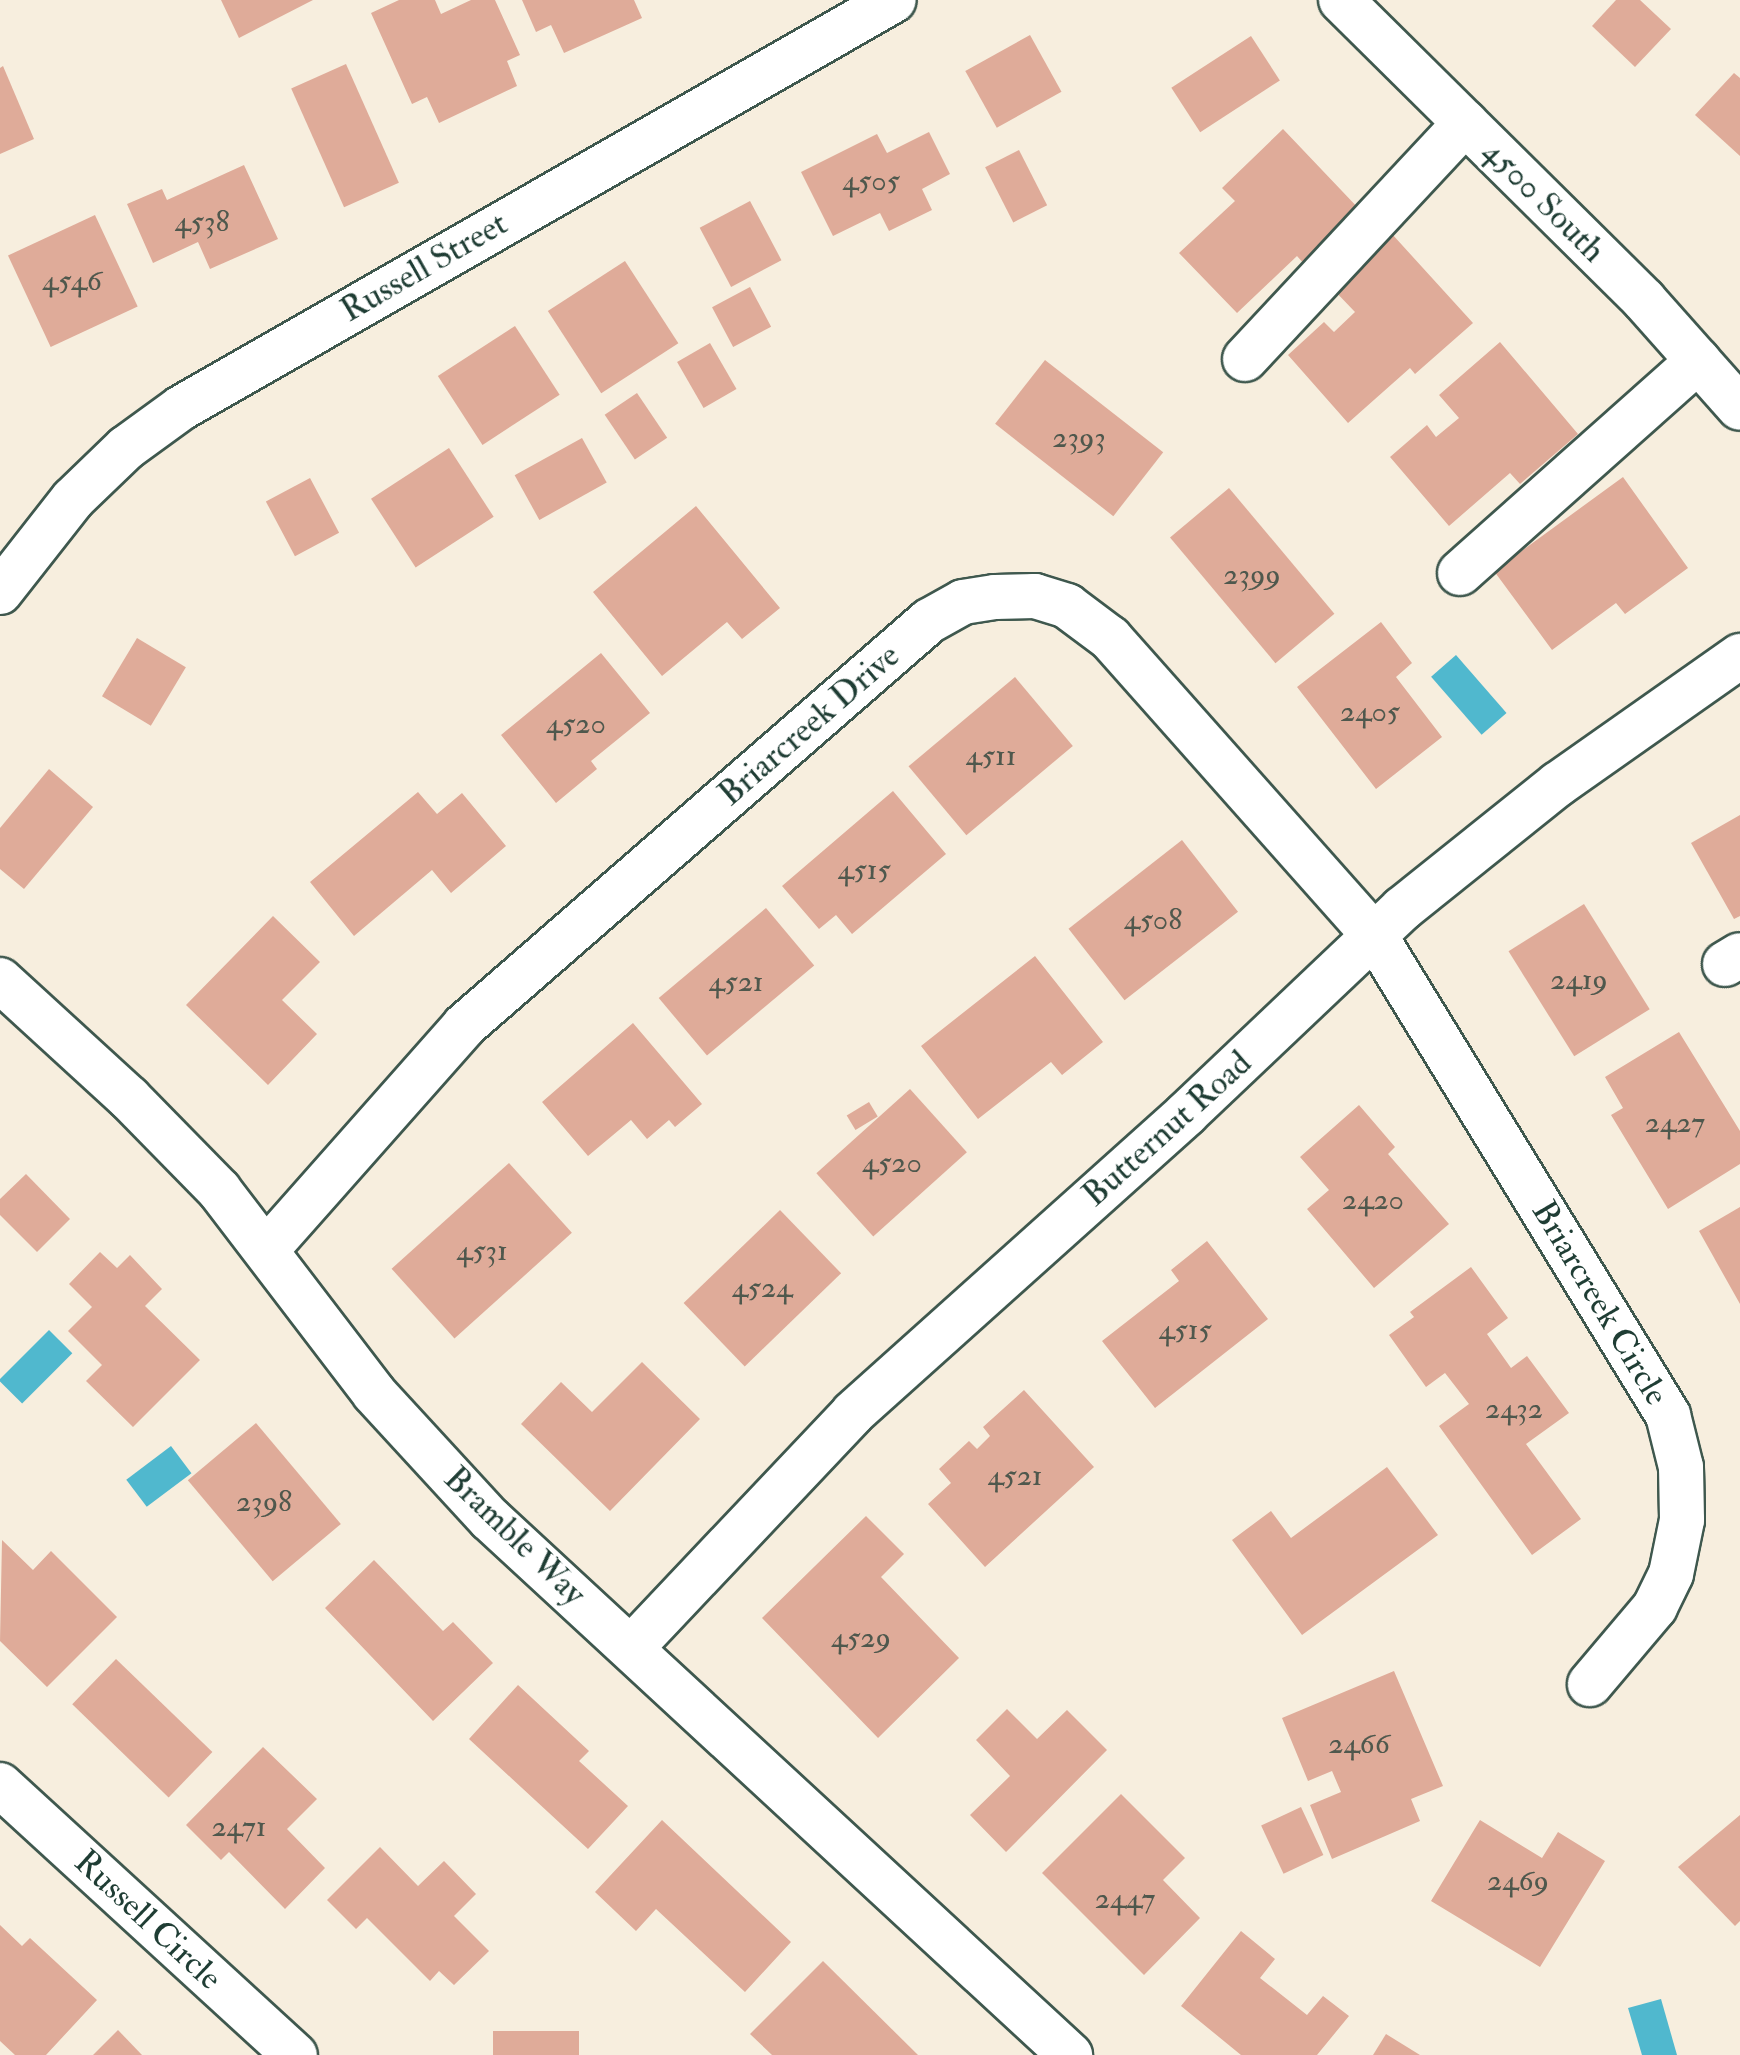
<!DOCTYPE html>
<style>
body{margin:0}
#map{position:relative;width:1740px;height:2055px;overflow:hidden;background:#f7eede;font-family:"IM FELL Double Pica",serif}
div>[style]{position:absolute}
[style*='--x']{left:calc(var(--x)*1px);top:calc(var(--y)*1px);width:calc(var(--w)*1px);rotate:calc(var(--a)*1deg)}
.water>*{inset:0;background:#50b8ce;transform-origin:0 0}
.building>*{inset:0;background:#dfab99;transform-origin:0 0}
.roads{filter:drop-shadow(2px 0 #3f584e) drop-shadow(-2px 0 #3f584e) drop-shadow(0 2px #3f584e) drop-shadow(0 -2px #3f584e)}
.minor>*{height:44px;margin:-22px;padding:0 22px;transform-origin:22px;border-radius:22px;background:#fff}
.major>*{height:44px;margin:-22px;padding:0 22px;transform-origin:22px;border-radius:22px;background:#fff}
span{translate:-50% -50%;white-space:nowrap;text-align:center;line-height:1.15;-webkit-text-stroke:6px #fff;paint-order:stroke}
.number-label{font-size:30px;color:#4f584d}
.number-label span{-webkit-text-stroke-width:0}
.street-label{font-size:34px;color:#1f3d34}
</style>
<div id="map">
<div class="water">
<i style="left:1456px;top:655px;width:77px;height:33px;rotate:49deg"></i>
<i style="left:49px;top:1330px;width:33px;height:71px;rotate:45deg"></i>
<i style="left:171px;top:1446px;width:34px;height:56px;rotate:53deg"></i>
<i style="clip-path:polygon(1661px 1999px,1677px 2055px,1642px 2055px,1628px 2008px)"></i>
</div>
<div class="building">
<i style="clip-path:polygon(221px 0,313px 0,239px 38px)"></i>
<i style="clip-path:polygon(399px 0,435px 0,441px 14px,471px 0,495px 0,520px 55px,507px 61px,517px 86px,439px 123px,427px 97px,412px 104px,371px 13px)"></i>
<i style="clip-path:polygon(522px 0,634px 0,642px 18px,564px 53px,551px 25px,536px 32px)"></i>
<i style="clip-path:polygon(1616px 0,1640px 0,1671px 29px,1635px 67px,1592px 26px)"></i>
<i style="left:1030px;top:35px;width:65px;height:74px;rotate:61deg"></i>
<i style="left:1251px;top:36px;width:53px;height:95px;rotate:57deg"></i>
<i style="left:346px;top:64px;width:130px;height:60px;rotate:66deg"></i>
<i style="clip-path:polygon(3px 66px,34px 139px,0 154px,0 68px)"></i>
<i style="clip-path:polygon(1734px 73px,1740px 78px,1740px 156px,1695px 115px)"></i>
<i style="clip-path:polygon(1283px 129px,1361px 211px,1305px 265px,1297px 256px,1237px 313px,1179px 253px,1235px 201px,1222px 188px)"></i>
<i style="clip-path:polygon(929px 132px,950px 174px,922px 189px,932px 210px,889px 231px,880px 213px,833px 236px,801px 172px,877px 134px,887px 153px)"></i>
<i style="left:1019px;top:150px;width:62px;height:38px;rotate:63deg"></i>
<i style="clip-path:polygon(244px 165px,278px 239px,210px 269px,198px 242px,153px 263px,127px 204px,162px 189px,167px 200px)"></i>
<i style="left:750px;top:201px;width:67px;height:57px;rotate:62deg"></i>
<i style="left:95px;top:215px;width:101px;height:96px;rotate:65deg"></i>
<i style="clip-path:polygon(1392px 234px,1473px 323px,1415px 374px,1410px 368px,1348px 423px,1288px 355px,1324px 322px,1334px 332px,1355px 312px,1332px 288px)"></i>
<i style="left:625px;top:261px;width:98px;height:92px;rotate:57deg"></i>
<i style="left:750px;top:287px;width:45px;height:43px;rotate:62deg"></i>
<i style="left:515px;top:326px;width:82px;height:92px;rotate:57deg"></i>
<i style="clip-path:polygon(1500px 342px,1578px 434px,1520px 484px,1510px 473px,1449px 526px,1390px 457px,1427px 425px,1436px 437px,1459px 418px,1439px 395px)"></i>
<i style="left:710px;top:343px;width:53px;height:38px;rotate:60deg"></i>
<i style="left:1045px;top:360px;width:150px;height:81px;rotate:38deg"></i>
<i style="left:637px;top:393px;width:54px;height:39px;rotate:56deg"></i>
<i style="left:582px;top:438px;width:51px;height:77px;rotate:61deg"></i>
<i style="left:449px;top:448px;width:82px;height:93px;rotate:57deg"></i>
<i style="clip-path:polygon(1623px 477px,1688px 568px,1625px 614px,1616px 603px,1552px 650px,1494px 571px)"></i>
<i style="left:310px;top:478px;width:62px;height:50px;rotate:62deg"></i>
<i style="left:1229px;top:488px;width:164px;height:77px;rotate:50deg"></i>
<i style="clip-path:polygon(696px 506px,780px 608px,742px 639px,727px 622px,662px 676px,593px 592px)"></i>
<i style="clip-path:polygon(1381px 622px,1412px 663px,1396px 677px,1442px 737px,1376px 789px,1297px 687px)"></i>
<i style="left:137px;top:638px;width:57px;height:68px;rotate:31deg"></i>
<i style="clip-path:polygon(601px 653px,650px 713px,591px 761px,597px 769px,556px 803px,501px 735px)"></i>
<i style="left:1015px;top:677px;width:90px;height:139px;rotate:50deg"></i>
<i style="clip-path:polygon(49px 769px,93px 807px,24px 889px,0 869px,0 828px)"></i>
<i style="clip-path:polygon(893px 791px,946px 854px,852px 934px,836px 915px,819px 929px,782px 886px)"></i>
<i style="clip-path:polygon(418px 792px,437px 814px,462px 793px,506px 846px,451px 893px,432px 870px,354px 936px,310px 882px)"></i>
<i style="clip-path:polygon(1740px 815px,1740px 916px,1734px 919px,1691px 843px)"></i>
<i style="left:1182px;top:840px;width:91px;height:144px;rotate:52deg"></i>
<i style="left:1584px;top:904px;width:124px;height:89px;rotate:58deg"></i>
<i style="left:766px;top:908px;width:75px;height:140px;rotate:50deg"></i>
<i style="clip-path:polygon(273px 916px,320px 962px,282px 1000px,317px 1034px,268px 1085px,186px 1005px)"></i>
<i style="clip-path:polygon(1035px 956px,1103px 1042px,1062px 1075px,1051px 1062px,978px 1119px,921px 1046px)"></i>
<i style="clip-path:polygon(633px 1023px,702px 1104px,675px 1127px,669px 1120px,647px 1139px,631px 1120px,588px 1156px,542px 1102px)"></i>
<i style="clip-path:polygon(1679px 1032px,1740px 1131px,1740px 1164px,1668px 1209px,1611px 1115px,1623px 1108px,1605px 1077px)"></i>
<i style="left:910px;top:1089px;width:85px;height:126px;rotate:48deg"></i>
<i style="left:869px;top:1102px;width:17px;height:26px;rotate:59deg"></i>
<i style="clip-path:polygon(1359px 1105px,1395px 1147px,1388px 1154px,1449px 1224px,1374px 1288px,1307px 1209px,1329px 1190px,1300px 1157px)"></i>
<i style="left:509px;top:1163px;width:94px;height:158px;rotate:48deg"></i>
<i style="clip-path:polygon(26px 1174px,70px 1219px,37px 1252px,0 1215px,0 1199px)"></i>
<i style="clip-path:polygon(1740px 1207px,1740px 1304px,1699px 1231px)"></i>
<i style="left:780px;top:1210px;width:88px;height:134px;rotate:46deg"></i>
<i style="clip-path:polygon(1207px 1241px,1268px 1319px,1155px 1408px,1102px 1341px,1179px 1281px,1171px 1270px)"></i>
<i style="clip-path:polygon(100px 1252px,117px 1268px,130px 1255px,162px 1289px,145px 1306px,200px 1360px,133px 1427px,86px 1381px,102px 1365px,68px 1331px,92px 1307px,69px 1284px)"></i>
<i style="clip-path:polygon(1471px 1267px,1508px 1318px,1487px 1334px,1511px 1368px,1527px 1356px,1569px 1413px,1526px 1444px,1581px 1519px,1532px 1555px,1439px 1426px,1469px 1404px,1445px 1373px,1426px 1387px,1389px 1335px,1414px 1317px,1410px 1312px)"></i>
<i style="clip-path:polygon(642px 1362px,700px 1419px,610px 1511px,521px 1424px,561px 1382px,592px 1412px)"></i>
<i style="clip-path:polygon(1024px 1390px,1094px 1467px,985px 1567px,928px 1504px,951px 1483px,939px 1469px,969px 1441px,977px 1449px,990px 1436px,983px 1427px)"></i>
<i style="left:256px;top:1423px;width:132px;height:89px;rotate:50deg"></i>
<i style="clip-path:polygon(1387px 1467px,1438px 1535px,1302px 1635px,1232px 1540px,1271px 1511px,1291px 1538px)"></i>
<i style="clip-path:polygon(866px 1516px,904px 1554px,881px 1577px,959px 1658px,878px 1738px,762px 1618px)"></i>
<i style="clip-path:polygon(2px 1540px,33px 1570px,51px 1551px,117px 1617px,47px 1687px,0 1641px)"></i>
<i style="clip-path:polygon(374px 1560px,443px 1631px,453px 1622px,493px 1663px,433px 1721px,325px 1608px)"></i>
<i style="left:116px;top:1659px;width:134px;height:63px;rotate:44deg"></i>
<i style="clip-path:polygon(1394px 1671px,1443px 1786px,1411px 1799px,1420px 1821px,1332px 1859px,1310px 1805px,1341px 1792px,1332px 1771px,1308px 1781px,1282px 1718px)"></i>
<i style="clip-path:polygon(518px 1685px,589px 1751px,579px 1761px,628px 1806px,588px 1849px,469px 1739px)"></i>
<i style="clip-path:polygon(1007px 1709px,1037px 1739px,1067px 1710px,1107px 1750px,1006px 1852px,970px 1815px,1010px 1776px,976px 1740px)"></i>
<i style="clip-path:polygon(263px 1747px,317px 1799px,287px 1829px,325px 1868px,285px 1909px,229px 1852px,221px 1860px,186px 1825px)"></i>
<i style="clip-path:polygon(1121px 1794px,1185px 1858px,1163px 1880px,1200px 1918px,1144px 1975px,1042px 1873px)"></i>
<i style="left:1301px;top:1807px;width:53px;height:44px;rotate:65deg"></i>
<i style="clip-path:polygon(1740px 1815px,1740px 1921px,1735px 1926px,1678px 1867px)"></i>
<i style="clip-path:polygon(662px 1820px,791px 1942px,745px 1992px,656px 1909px,636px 1931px,595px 1892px)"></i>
<i style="clip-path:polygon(1480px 1820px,1542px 1858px,1558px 1832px,1605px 1861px,1540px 1967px,1431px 1901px)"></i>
<i style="clip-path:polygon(380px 1847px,418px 1886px,444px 1861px,476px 1894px,454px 1916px,489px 1951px,454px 1985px,439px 1971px,430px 1981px,367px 1918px,356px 1929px,327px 1900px)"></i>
<i style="clip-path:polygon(0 1925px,22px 1946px,30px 1938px,97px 2000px,46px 2055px,15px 2055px,0 2041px)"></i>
<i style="clip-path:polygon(1241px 1931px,1275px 1959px,1260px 1978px,1307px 2015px,1323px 1996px,1349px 2016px,1317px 2055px,1241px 2055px,1181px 2006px)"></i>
<i style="clip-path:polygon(823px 1961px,918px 2055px,772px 2055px,750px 2034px)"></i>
<i style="clip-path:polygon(118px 2030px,142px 2055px,93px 2055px)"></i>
<i style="left:493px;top:2031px;width:86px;height:24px"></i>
<i style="clip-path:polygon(1386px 2034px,1420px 2055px,1373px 2055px)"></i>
</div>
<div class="roads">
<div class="minor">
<i style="--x:1245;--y:359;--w:323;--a:-47"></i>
<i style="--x:1460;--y:573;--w:319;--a:-41.7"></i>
<i style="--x:0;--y:592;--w:118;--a:-51.9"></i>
<i style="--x:73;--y:499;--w:74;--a:-43.9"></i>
<i style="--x:126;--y:448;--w:68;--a:-36"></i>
<i style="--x:181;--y:408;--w:821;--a:-29.78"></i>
<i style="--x:1725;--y:964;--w:17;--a:-31"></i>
<i style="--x:0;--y:980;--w:175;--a:42.5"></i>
<i style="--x:129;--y:1098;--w:129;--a:45.6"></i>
<i style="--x:219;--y:1190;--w:255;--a:52.6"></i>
<i style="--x:374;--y:1393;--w:171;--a:47.4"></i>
<i style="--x:490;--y:1519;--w:790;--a:42.74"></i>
<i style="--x:267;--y:1249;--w:298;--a:-48.5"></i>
<i style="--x:464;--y:1026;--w:617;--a:-41.05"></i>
<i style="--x:929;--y:621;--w:39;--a:-29"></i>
<i style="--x:963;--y:602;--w:32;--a:-9"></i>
<i style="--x:995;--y:597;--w:40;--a:-1.4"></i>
<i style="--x:1035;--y:596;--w:34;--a:17"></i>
<i style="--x:1067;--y:606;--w:54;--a:36.7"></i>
<i style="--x:1110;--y:638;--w:399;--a:48.4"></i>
<i style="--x:1375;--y:936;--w:562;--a:58.55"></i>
<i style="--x:1668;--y:1415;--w:54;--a:76"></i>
<i style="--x:1681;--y:1467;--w:53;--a:88.9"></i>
<i style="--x:1682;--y:1520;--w:55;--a:101.5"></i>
<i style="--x:1671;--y:1574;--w:37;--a:116"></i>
<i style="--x:1655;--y:1607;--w:101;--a:130.2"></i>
<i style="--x:633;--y:1646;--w:320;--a:-46.6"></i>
<i style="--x:853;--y:1413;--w:448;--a:-41.9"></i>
<i style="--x:1186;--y:1114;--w:298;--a:-43.5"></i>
<i style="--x:1402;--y:909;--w:200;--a:-38.7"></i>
<i style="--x:1558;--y:784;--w:223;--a:-35.1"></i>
<i style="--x:0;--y:1785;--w:400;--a:42.5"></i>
</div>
<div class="major">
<i style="--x:1341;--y:0;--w:426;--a:44.7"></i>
<i style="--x:1644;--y:300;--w:144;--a:48.4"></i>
</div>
</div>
<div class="number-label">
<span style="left:871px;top:181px">4505</span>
<span style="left:202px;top:222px">4538</span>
<span style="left:72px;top:281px">4546</span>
<span style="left:1079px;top:438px">2393</span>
<span style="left:1252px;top:575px">2399</span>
<span style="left:1370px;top:712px">2405</span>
<span style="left:576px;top:724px">4520</span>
<span style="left:991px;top:756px">4511</span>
<span style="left:864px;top:870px">4515</span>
<span style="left:1153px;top:920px">4508</span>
<span style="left:1579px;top:980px">2419</span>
<span style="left:736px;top:982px">4521</span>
<span style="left:1675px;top:1123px">2427</span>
<span style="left:892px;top:1163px">4520</span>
<span style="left:1373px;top:1200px">2420</span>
<span style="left:482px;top:1251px">4531</span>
<span style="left:762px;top:1288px">4524</span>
<span style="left:1185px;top:1330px">4515</span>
<span style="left:1514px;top:1409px">2432</span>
<span style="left:1015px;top:1476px">4521</span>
<span style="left:264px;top:1502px">2398</span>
<span style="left:861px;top:1638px">4529</span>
<span style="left:1359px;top:1744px">2466</span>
<span style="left:239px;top:1827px">2471</span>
<span style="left:1518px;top:1881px">2469</span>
<span style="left:1125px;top:1899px">2447</span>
</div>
<div class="street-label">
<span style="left:1544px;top:201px;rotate:45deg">4500 South</span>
<span style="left:424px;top:267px;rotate:-30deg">Russell Street</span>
<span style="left:809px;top:725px;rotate:-41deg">Briarcreek Drive</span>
<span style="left:1167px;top:1129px;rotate:-42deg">Butternut Road</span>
<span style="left:1600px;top:1303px;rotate:59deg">Briarcreek Circle</span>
<span style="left:515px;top:1536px;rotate:44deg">Bramble Way</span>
<span style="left:148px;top:1920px;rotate:43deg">Russell Circle</span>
</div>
</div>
